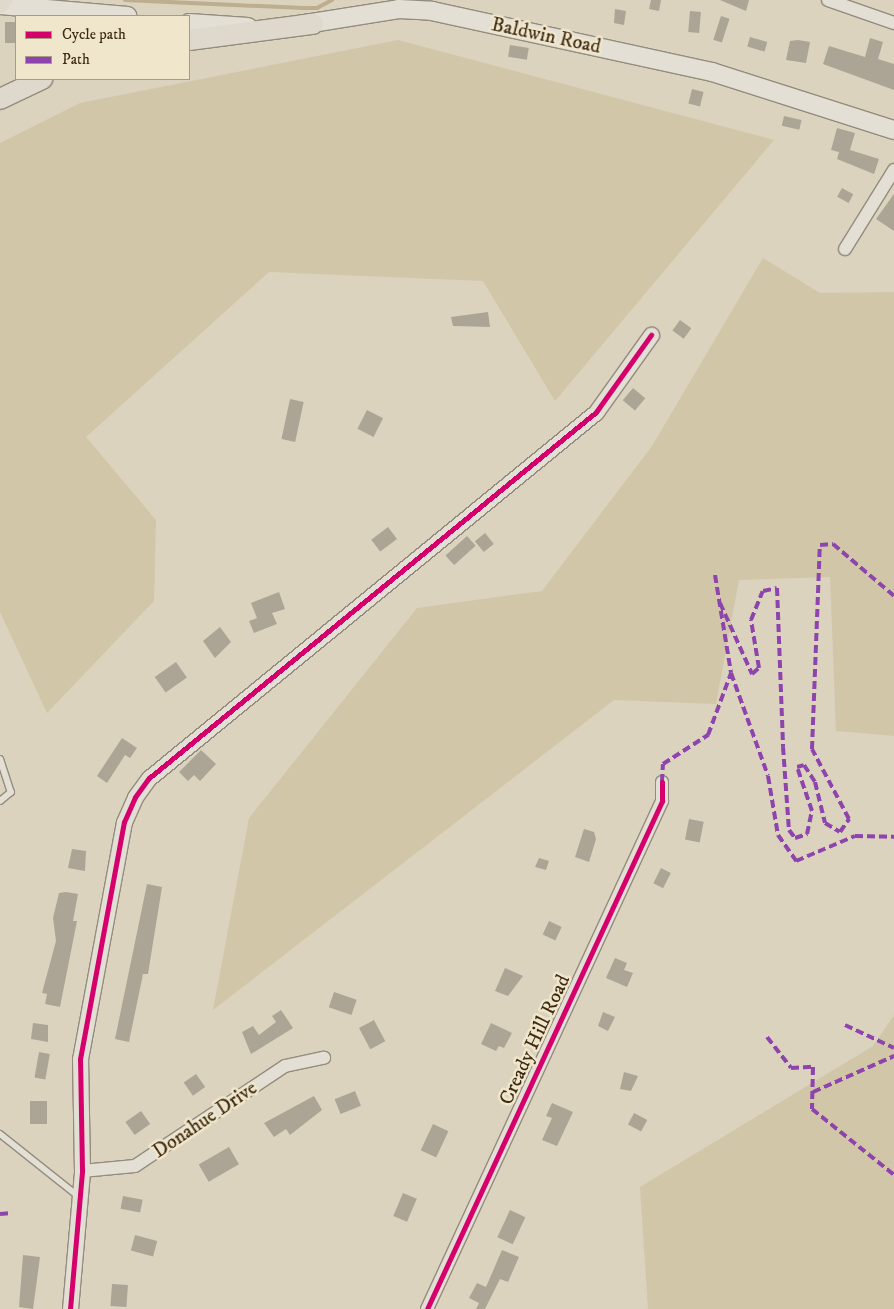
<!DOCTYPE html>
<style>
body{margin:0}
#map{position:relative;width:894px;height:1309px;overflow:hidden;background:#dbd3be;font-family:"IM FELL DW Pica",serif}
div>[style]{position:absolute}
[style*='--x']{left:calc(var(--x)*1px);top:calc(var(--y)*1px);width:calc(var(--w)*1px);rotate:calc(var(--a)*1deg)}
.green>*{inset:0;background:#d2c6a8}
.stream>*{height:4px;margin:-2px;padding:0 2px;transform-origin:2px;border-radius:2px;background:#bcae8f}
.building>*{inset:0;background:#aca596;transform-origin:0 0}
.roads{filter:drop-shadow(1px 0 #938c7e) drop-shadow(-1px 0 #938c7e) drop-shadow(0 1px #938c7e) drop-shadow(0 -1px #938c7e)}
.service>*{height:6px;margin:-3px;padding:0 3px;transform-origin:3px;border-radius:3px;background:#e3dfd4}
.minor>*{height:12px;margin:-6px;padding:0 6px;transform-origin:6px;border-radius:6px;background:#e3dfd4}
.tertiary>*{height:15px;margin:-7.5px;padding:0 7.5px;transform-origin:7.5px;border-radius:7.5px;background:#e3dfd4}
.secondary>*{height:18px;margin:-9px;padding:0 9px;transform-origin:9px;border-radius:9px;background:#e3dfd4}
.primary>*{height:20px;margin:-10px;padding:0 10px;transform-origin:10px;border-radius:10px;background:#ded9cc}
.quiet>*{height:4px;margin-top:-2px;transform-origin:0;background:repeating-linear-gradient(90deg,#8e44ad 0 8px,transparent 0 12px)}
.cycleway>*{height:5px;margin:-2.5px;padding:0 2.5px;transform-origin:2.5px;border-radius:2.5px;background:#d6006c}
span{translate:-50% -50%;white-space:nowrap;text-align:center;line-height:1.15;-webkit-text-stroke:5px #f0e6cc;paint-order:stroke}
.street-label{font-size:20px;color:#3c2a13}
.legend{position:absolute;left:15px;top:15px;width:175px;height:65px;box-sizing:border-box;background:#f0e6cc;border:1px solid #a89b82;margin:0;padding:6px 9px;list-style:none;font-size:15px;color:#3c2a13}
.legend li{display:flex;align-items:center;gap:10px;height:25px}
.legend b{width:25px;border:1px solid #a89b82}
</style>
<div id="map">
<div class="green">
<i style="clip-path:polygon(398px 40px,774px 140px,555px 401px,483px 281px,269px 272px,86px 437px,156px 520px,154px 601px,47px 713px,0 612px,0 143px,80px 103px)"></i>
<i style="clip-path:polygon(763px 258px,820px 293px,894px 292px,894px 736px,836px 731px,830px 577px,739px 580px,716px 704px,614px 700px,213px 1010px,249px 818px,417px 608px,542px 591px,652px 446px)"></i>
<i style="clip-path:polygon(894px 1015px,894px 1309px,648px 1309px,640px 1187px,873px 1046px)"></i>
</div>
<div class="stream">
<i style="--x:125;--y:0;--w:179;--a:2.6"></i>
<i style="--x:304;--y:8;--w:13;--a:0"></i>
<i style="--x:317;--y:8;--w:17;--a:-28"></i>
</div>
<div class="building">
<i style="clip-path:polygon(651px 0,661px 0,659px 11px,649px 9px)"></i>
<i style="clip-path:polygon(720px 0,749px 0,746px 11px)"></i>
<i style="clip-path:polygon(615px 9px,626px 11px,624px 25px,614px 23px)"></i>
<i style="left:690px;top:11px;width:11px;height:21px;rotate:5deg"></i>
<i style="left:721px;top:16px;width:9px;height:25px;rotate:18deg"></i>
<i style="left:5px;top:22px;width:11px;height:21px"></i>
<i style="left:750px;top:37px;width:18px;height:10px;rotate:16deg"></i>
<i style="clip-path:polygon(870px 38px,883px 42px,878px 59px,894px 64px,894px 90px,823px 64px,829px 46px,865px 57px)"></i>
<i style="clip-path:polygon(798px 40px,810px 42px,806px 63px,786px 60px,790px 41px)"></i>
<i style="left:510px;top:45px;width:19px;height:12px;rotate:9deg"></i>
<i style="left:692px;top:89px;width:12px;height:15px;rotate:14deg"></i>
<i style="left:784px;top:116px;width:18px;height:10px;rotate:13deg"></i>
<i style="clip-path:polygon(837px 128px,855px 133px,850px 150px,879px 159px,874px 174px,837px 159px,839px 152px,831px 150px)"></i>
<i style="left:842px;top:188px;width:13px;height:10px;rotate:29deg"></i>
<i style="clip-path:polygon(894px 194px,894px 231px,876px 219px)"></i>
<i style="clip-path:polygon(488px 312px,490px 327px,453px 326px,451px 317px)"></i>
<i style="left:680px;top:320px;width:14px;height:13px;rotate:36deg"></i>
<i style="left:633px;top:388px;width:16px;height:16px;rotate:40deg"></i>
<i style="left:290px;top:399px;width:14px;height:41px;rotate:12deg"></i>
<i style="left:367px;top:410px;width:18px;height:21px;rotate:27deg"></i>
<i style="left:388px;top:527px;width:15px;height:21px;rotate:53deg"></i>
<i style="left:485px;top:533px;width:14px;height:13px;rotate:51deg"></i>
<i style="left:467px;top:536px;width:13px;height:29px;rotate:48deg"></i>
<i style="clip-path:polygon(279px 592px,285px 609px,272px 613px,277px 624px,254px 633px,249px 621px,257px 618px,251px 603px)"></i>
<i style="clip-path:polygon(220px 627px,231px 642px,215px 658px,203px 641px)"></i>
<i style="left:176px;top:662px;width:19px;height:26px;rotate:55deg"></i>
<i style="clip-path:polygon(122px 738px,137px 748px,130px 758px,125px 755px,107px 783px,97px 776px)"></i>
<i style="clip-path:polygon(201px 750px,216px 764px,200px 781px,194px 775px,188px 781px,179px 772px)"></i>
<i style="left:689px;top:819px;width:15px;height:21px;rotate:11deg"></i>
<i style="clip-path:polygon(584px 829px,594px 832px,596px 839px,589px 862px,575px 857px)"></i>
<i style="clip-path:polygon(72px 849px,86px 851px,85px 871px,68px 868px)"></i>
<i style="clip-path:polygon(539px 858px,549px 861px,546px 870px,535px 867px)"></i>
<i style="left:661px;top:868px;width:11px;height:17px;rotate:27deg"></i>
<i style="clip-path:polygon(147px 884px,162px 887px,148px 974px,143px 974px,129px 1042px,115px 1039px)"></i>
<i style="clip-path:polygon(66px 892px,78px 894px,73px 921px,77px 921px,60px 1007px,45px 1004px,47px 994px,42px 993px,56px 941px,53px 918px,59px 893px)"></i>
<i style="left:549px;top:921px;width:14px;height:15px;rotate:25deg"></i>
<i style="clip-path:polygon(615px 958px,627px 963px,624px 970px,633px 973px,627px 987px,606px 978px)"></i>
<i style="clip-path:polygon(505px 968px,523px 976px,508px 996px,495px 991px)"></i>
<i style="left:334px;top:992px;width:24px;height:16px;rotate:19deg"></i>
<i style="clip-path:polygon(281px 1010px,293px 1028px,251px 1054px,242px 1032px,253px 1026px,259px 1035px,276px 1022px,272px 1016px)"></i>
<i style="clip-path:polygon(603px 1012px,615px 1017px,608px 1031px,598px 1026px)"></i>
<i style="left:374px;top:1020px;width:24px;height:17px;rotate:62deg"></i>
<i style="clip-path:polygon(33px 1023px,48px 1025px,48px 1042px,31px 1039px)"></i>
<i style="clip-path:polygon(491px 1023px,512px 1033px,504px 1048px,499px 1046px,496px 1051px,481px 1044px)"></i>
<i style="left:39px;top:1052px;width:11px;height:26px;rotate:10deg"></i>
<i style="clip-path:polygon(624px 1072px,638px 1076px,631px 1091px,620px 1089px)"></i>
<i style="left:196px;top:1074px;width:16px;height:15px;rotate:55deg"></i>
<i style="left:355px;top:1091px;width:16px;height:22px;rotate:68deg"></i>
<i style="clip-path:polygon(314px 1096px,322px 1110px,290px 1135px,286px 1129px,274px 1137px,264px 1123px)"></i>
<i style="left:30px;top:1101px;width:17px;height:23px"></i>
<i style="clip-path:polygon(552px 1103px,573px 1112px,557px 1146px,542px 1140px,552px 1118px,546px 1116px)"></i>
<i style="left:141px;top:1111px;width:16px;height:19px;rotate:55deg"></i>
<i style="left:634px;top:1113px;width:15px;height:13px;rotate:28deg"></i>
<i style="left:433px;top:1124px;width:17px;height:29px;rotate:25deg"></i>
<i style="left:229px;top:1147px;width:20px;height:35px;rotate:60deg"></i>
<i style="left:403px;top:1193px;width:15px;height:25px;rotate:23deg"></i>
<i style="left:123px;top:1196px;width:20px;height:13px;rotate:11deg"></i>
<i style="left:510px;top:1210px;width:17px;height:30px;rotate:25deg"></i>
<i style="left:135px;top:1235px;width:23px;height:16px;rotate:15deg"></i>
<i style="clip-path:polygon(502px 1250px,519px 1257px,508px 1282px,500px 1279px,485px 1309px,476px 1309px,479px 1303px,469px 1298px,477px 1283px,486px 1287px)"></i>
<i style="clip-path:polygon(23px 1255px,40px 1257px,33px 1309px,19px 1307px)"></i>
<i style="left:112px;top:1284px;width:16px;height:22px;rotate:4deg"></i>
</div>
<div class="roads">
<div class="service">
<i style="--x:0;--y:759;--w:35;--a:72"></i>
<i style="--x:11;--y:792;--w:14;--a:141"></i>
<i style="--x:0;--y:1134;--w:100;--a:38.5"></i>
</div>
<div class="minor">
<i style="--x:828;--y:0;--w:70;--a:19.2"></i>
<i style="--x:845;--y:249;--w:93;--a:-58.2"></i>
<i style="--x:82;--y:1171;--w:53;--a:-5.4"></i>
<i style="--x:135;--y:1166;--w:180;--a:-33.7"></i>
<i style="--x:285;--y:1066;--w:40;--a:-12"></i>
<i style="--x:427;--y:1309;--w:560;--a:-65.17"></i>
<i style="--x:662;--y:801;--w:19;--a:-90"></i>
</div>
<div class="tertiary">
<i style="--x:70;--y:1309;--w:139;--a:-85"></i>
<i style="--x:82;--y:1171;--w:112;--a:-91"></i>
<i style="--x:80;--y:1059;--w:241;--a:-79.5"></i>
<i style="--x:124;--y:822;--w:27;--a:-66"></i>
<i style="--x:135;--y:797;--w:24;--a:-54"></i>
<i style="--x:149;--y:778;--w:578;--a:-39.31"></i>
<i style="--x:596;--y:412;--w:95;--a:-54.5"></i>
</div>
<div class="secondary">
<i style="--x:0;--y:5;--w:128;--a:4.9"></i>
<i style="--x:189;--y:23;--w:59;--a:3.9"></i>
<i style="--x:299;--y:25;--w:101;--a:-9.1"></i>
<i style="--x:399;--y:9;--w:33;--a:3"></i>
<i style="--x:432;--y:11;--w:287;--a:12.3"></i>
<i style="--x:712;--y:72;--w:191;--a:17.7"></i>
</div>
<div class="primary">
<i style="--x:0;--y:3;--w:4;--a:-56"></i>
<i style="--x:189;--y:40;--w:125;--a:-7.4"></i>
<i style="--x:0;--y:99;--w:47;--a:-25.5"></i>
</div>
</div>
<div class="quiet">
<i style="--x:715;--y:575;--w:99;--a:80.7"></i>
<i style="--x:731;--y:673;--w:109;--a:70.2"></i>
<i style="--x:768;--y:776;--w:60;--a:80.4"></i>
<i style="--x:778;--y:835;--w:32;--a:55"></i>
<i style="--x:796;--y:861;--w:64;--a:-23"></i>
<i style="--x:855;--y:836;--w:39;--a:1"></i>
<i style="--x:720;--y:603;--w:78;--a:65.7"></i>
<i style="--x:752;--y:674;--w:9;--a:-41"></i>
<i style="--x:759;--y:668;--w:49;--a:-99.5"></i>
<i style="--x:751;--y:620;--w:31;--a:-68"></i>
<i style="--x:763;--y:591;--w:14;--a:-12"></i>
<i style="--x:777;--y:588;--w:159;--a:87.8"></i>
<i style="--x:783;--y:747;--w:83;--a:85.9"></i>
<i style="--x:789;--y:830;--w:10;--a:53"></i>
<i style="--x:795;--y:838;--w:13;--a:-18"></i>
<i style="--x:807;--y:834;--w:24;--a:-78"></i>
<i style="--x:812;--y:811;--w:46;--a:-108.8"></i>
<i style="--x:797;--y:767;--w:7;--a:-16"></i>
<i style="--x:804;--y:765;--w:20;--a:57"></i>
<i style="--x:815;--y:782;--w:42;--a:76.3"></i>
<i style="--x:825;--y:823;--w:17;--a:31"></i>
<i style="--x:840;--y:832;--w:16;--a:-55"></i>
<i style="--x:849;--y:819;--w:79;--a:-117.9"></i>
<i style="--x:812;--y:749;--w:204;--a:-87.8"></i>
<i style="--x:820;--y:545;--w:13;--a:-4"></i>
<i style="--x:833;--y:544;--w:80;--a:40.4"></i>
<i style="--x:662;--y:782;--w:18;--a:-87"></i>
<i style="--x:663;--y:764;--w:54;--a:-32.8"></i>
<i style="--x:708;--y:735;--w:66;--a:-69.6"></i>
<i style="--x:845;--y:1025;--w:54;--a:25.1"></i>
<i style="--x:767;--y:1037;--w:39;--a:52"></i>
<i style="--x:791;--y:1068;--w:22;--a:-3"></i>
<i style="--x:813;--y:1067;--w:42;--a:91.4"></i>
<i style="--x:812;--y:1109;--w:105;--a:38.8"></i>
<i style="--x:813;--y:1092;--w:89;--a:-24"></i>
<i style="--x:0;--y:1214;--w:12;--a:-5"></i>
</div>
<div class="cycleway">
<i style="--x:70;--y:1309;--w:139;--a:-85"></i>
<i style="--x:82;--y:1171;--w:112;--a:-91"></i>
<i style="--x:80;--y:1059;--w:241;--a:-79.5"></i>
<i style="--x:124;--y:822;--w:27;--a:-66"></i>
<i style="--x:135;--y:797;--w:24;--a:-54"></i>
<i style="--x:149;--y:778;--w:578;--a:-39.31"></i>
<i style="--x:596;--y:412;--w:95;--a:-54.5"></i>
<i style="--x:427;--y:1309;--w:560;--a:-65.17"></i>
<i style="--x:662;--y:801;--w:19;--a:-90"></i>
</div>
<div class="street-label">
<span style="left:546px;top:36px;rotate:12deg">Baldwin Road</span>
<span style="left:535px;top:1040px;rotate:-65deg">Cready Hill Road</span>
<span style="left:205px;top:1120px;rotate:-34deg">Donahue Drive</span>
</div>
<ul class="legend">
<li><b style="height:6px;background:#d6006c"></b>Cycle path</li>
<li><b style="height:6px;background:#8e44ad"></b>Path</li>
</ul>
</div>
